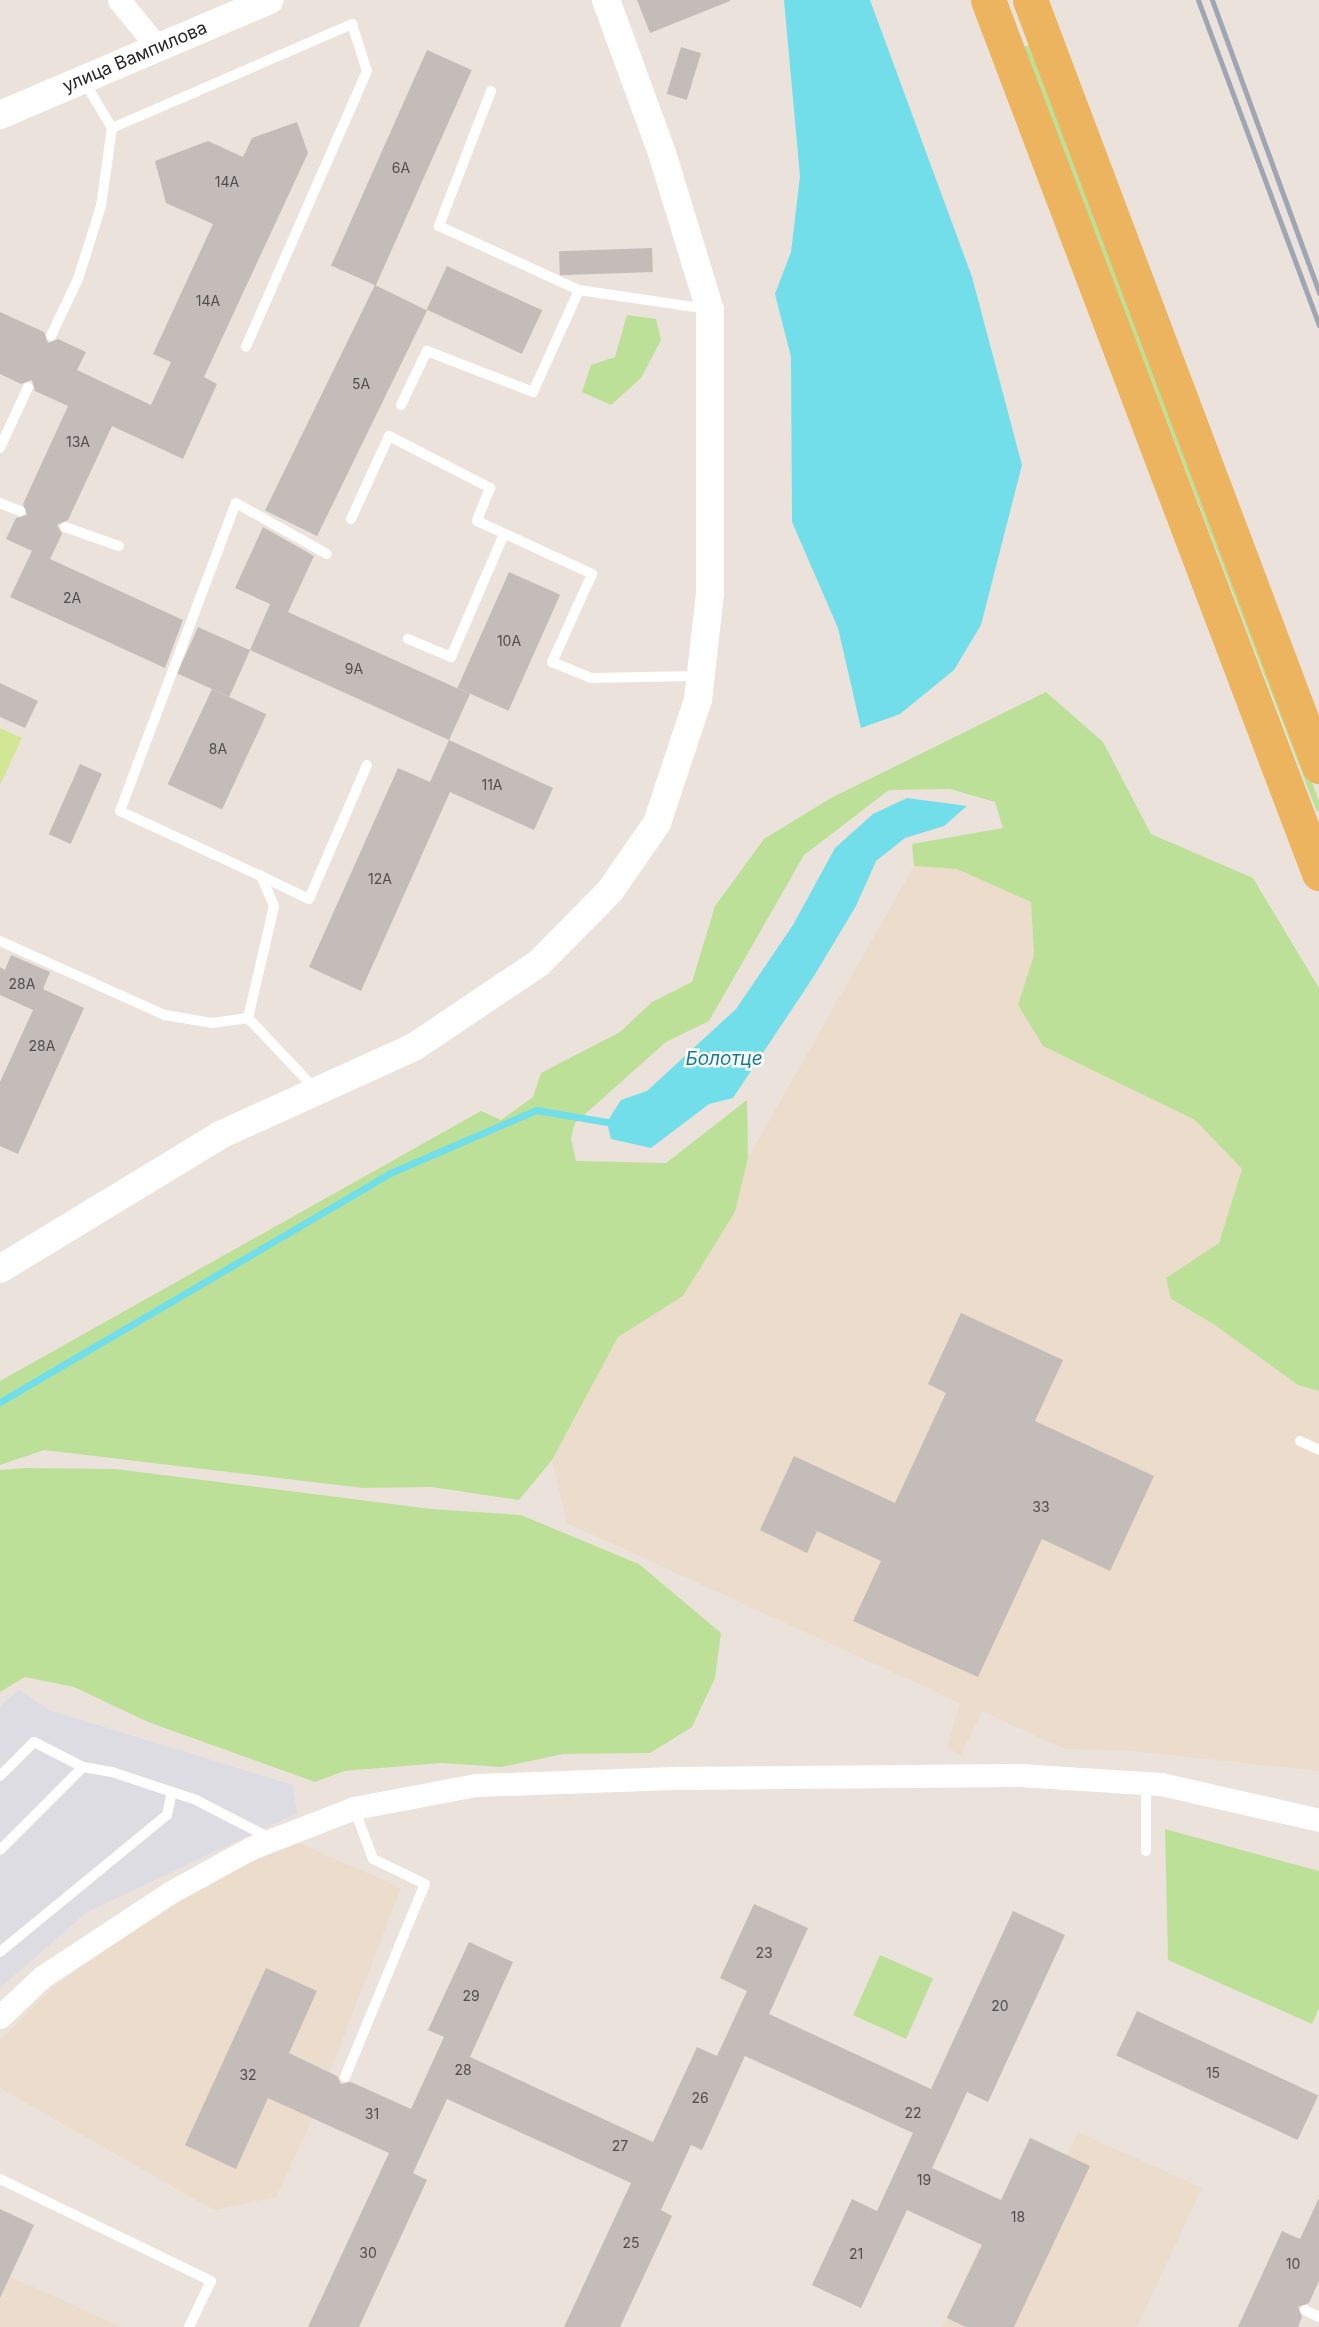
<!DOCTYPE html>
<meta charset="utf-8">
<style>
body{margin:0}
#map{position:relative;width:1319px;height:2327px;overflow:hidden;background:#ebe2db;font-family:Inter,sans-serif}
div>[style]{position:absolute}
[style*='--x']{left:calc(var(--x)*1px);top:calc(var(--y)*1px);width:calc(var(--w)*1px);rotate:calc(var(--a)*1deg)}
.industrial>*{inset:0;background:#dddce3}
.education>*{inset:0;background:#ecdccb}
.green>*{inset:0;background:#bde099;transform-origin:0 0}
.pitch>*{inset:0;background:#d2e795}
.water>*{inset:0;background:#71deea}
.stream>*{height:7px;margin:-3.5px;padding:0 3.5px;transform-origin:3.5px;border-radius:3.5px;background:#71deea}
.building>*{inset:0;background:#c3bcb8;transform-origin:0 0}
.service>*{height:10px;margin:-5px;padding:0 5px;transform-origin:5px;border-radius:5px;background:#fff}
.minor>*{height:23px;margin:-11.5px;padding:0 11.5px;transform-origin:11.5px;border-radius:11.5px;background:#fff}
.tertiary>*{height:28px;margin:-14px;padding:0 14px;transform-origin:14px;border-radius:14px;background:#fff}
.primary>*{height:35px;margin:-17.5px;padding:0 17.5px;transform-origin:17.5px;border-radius:17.5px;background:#ecb45f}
.rail>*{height:5px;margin:-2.5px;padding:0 2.5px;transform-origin:2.5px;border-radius:2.5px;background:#9ea5b3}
span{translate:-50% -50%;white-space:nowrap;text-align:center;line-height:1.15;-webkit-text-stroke:5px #fff;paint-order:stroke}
.number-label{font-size:14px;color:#504e4d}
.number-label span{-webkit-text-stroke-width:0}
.street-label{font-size:18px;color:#292929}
.water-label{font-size:19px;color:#117d95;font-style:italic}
</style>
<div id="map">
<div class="industrial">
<i style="clip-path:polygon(18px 1690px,52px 1711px,293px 1785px,297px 1813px,87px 1912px,0 1988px,0 1706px)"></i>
</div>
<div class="education">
<i style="clip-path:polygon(914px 866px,957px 869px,1031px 902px,1034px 955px,1018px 1005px,1043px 1046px,1195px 1120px,1242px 1169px,1219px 1243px,1166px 1278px,1171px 1300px,1215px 1325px,1298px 1385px,1319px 1391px,1319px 1771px,1123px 1750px,1064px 1749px,982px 1711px,961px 1755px,947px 1748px,960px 1703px,567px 1523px,552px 1460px,618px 1337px,683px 1296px,735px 1212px,748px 1158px)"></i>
<i style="clip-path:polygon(299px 1843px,401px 1888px,330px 2072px,289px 2053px,313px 2118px,276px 2197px,214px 2210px,0 2088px,0 2040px,53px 1987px,150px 1920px,228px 1872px)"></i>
<i style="clip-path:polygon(1078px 2132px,1202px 2188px,1137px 2327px,942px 2327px,1031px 2137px,1067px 2155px)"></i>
<i style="clip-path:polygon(0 2272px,121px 2327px,0 2327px)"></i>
</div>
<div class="green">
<i style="left:1029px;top:45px;width:819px;height:6px;rotate:69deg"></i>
<i style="clip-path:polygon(627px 315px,656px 319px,661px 340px,641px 378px,611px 405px,582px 392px,591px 365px,615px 357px)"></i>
<i style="clip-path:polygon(1046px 692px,1103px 742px,1151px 834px,1253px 878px,1319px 988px,1319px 1391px,1298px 1385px,1215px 1325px,1171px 1299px,1166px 1278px,1219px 1243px,1242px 1169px,1195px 1120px,1043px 1046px,1018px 1005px,1034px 955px,1031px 902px,957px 869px,914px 866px,912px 844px,1003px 828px,995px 802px,950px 789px,889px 790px,804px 855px,709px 1021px,666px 1042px,575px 1123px,571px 1138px,576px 1161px,666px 1163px,747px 1100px,748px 1158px,735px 1212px,683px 1296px,618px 1337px,552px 1460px,519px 1500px,432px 1487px,363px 1488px,44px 1450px,0 1465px,0 1381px,481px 1111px,501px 1120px,533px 1097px,541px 1073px,620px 1032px,652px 1002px,692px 982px,715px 906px,764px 839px,831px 798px)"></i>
<i style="clip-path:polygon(27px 1468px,115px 1469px,431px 1509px,521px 1515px,639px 1564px,721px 1633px,715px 1678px,692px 1727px,650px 1753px,563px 1754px,502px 1767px,441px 1763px,344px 1771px,315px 1782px,148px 1722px,74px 1687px,25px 1677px,0 1692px,0 1470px)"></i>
<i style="clip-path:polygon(1165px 1829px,1319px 1871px,1319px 2008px,1312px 2024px,1168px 1960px)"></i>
<i style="left:880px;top:1955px;width:58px;height:66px;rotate:24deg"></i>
</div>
<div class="pitch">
<i style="clip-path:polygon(0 728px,22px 738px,0 785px)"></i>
</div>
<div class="water">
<i style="clip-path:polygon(784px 0,870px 0,972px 277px,1022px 465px,981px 625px,954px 670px,900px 714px,861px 728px,838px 628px,792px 522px,791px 357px,775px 294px,791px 252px,800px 176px)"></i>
<i style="clip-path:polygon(907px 798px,967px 806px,944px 826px,905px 838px,876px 861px,856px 906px,814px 976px,733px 1098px,709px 1104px,651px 1148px,611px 1139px,607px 1122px,621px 1100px,647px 1091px,736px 1009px,793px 925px,835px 848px,873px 814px)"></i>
</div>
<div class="stream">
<i style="--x:0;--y:1402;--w:452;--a:-30.4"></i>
<i style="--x:390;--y:1173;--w:159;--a:-23.3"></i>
<i style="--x:536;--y:1110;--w:72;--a:9.6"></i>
</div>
<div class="building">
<i style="clip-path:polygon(637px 0,730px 0,730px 1px,650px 33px)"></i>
<i style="left:681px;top:47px;width:21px;height:49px;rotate:17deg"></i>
<i style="left:427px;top:50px;width:49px;height:236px;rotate:24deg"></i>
<i style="clip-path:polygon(297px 122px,308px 153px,204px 377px,217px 384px,183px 459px,112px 426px,68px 520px,57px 525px,62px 534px,50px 559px,183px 620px,165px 668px,10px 597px,32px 551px,6px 539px,16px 518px,27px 515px,23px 504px,68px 406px,35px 391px,32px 380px,21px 384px,0 374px,0 312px,44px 332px,48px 343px,58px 339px,86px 352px,77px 370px,151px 405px,171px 362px,153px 354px,213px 224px,166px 203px,155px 161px,208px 141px,243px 157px,252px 138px)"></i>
<i style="left:652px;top:248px;width:24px;height:93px;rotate:88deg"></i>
<i style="left:447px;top:266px;width:105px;height:48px;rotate:25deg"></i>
<i style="left:375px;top:285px;width:58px;height:251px;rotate:26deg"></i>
<i style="clip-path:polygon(263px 527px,314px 556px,288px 612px,470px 694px,449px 740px,250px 650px,270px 604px,235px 588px)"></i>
<i style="left:509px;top:572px;width:56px;height:127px;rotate:24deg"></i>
<i style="left:198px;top:627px;width:57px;height:51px;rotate:24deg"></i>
<i style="clip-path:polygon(0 683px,38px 701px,25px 728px,0 717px)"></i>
<i style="left:212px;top:689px;width:60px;height:105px;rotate:25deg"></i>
<i style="clip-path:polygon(449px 740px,553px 788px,534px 830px,450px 792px,361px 991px,309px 967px,398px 768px,430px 782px)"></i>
<i style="left:80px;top:764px;width:24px;height:77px;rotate:24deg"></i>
<i style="clip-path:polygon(11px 955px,50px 972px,43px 989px,84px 1008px,18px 1154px,0 1146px,0 1082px,33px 1010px,0 995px,0 967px,5px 970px)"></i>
<i style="clip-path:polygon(961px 1313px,1063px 1360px,1035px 1421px,1154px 1476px,1110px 1571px,1042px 1539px,978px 1677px,853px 1621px,881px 1561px,817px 1531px,807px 1553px,760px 1530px,794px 1456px,895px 1503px,946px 1393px,928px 1384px)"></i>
<i style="clip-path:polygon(754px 1904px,808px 1928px,769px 2014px,931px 2089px,1013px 1911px,1065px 1935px,988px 2102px,967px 2092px,932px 2168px,1001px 2200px,1030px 2138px,1090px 2166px,1014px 2327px,966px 2327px,947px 2318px,982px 2245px,907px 2210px,861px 2308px,812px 2285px,852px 2199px,877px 2211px,913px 2133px,745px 2056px,702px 2150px,691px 2145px,661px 2210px,672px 2216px,620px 2327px,564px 2327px,631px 2183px,447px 2099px,413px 2173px,427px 2180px,359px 2327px,308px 2327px,389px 2153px,268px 2098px,236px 2169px,185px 2145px,266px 1968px,317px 1991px,289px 2053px,337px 2076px,341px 2084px,351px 2082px,411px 2109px,444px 2037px,428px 2030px,469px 1942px,513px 1962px,470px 2057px,653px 2142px,697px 2047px,717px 2056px,747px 1991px,720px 1978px)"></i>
<i style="left:1137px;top:2011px;width:200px;height:49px;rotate:25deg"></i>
<i style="clip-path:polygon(1319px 2198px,1319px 2281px,1309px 2303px,1298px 2307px,1302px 2317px,1298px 2327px,1238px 2327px,1282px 2231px,1300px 2239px)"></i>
<i style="clip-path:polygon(0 2209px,34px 2225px,0 2298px)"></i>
</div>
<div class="service">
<i style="--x:84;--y:81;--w:55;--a:59.2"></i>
<i style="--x:112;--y:128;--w:262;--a:-23.4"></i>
<i style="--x:352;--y:24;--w:49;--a:72.3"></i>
<i style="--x:367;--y:71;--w:301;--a:113.7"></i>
<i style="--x:491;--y:91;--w:145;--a:111.1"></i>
<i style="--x:439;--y:226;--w:154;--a:24.6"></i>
<i style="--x:579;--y:290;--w:129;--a:8.4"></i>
<i style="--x:51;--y:336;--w:63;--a:-64.7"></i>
<i style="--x:78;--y:279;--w:77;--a:-72.5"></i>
<i style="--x:101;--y:206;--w:79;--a:-82"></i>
<i style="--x:401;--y:405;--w:60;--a:-64.3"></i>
<i style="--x:427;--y:351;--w:114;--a:21.1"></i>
<i style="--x:533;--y:392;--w:112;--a:-65.7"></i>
<i style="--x:0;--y:448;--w:67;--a:-65.3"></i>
<i style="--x:0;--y:503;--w:22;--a:22"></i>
<i style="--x:351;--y:519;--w:91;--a:-65.4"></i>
<i style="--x:389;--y:436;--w:114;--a:27.2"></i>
<i style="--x:490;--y:488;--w:35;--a:112"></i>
<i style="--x:477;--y:521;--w:127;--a:24.7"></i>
<i style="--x:592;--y:574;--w:97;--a:114.4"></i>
<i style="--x:552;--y:662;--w:42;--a:22.3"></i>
<i style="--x:591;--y:678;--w:107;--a:-1.1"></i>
<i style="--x:65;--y:527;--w:57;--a:19.4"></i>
<i style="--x:408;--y:639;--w:47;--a:22.7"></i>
<i style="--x:451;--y:657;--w:134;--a:-66.7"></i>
<i style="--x:261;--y:876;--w:53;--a:25.6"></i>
<i style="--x:309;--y:899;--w:146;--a:-66.6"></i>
<i style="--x:0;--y:941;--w:181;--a:24.2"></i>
<i style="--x:165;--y:1015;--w:48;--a:9.7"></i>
<i style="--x:212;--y:1023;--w:36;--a:-8"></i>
<i style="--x:248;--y:1018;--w:99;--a:46.6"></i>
<i style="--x:248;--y:1018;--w:115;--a:-76.9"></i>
<i style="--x:274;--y:906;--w:33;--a:-113"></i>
<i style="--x:261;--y:876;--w:155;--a:-155.3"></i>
<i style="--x:120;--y:811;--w:329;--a:-69.4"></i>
<i style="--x:236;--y:503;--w:104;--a:29.3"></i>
<i style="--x:1300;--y:1441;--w:21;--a:25"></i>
<i style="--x:0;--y:1776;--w:48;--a:-45"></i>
<i style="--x:34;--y:1742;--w:55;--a:27"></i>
<i style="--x:83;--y:1767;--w:29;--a:10"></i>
<i style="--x:112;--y:1772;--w:89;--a:18.4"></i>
<i style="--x:196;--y:1800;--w:83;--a:27.2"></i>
<i style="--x:0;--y:1850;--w:117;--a:-45"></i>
<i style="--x:1146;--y:1851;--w:68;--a:-90"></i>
<i style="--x:0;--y:1952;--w:216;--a:-39.4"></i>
<i style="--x:167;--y:1815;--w:24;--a:-78"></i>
<i style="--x:345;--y:2077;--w:209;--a:-67.5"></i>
<i style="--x:425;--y:1884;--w:58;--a:-154.3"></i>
<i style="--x:373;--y:1859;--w:54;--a:-110.4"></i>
<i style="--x:0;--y:2179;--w:234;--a:25.8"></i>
<i style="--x:211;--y:2281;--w:51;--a:115.6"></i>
<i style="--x:1305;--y:2310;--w:16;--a:27"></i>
</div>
<div class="minor">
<i style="--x:119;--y:0;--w:62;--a:50.9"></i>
<i style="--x:0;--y:2017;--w:58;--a:-43.6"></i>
<i style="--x:42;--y:1977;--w:154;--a:-33.4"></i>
<i style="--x:171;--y:1892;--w:91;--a:-28.8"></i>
<i style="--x:251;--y:1848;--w:110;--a:-21.2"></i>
<i style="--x:354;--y:1808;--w:124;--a:-10.7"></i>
<i style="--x:476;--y:1785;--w:205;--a:-2"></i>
<i style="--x:681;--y:1778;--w:338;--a:-0.5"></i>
<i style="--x:1019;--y:1775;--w:142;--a:3.6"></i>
<i style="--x:1161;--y:1784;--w:162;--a:12.8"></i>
</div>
<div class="tertiary">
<i style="--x:0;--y:115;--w:293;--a:-23.1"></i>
<i style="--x:0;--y:1269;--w:258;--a:-31.3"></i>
<i style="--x:220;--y:1135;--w:213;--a:-24.4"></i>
<i style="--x:414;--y:1047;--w:151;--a:-33.9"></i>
<i style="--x:539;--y:963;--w:101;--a:-45.4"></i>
<i style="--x:610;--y:891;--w:83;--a:-55.3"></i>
<i style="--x:657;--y:823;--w:130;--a:-71.6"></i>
<i style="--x:698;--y:700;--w:108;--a:-83.6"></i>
<i style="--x:710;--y:593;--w:283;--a:-90"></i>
<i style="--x:710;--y:310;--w:164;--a:-107"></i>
<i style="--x:662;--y:153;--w:163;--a:-110.1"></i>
</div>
<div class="primary">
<i style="--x:988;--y:0;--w:934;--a:69.24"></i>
<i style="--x:1030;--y:0;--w:819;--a:69.33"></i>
</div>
<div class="rail">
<i style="--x:1198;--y:0;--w:347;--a:69.6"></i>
<i style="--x:1212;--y:0;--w:312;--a:69.9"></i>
</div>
<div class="number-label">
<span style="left:401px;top:168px">6А</span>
<span style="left:227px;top:182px">14А</span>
<span style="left:208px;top:301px">14А</span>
<span style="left:361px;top:384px">5А</span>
<span style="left:78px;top:442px">13А</span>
<span style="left:72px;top:598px">2А</span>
<span style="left:509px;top:641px">10А</span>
<span style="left:354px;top:669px">9А</span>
<span style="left:218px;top:749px">8А</span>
<span style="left:492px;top:785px">11А</span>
<span style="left:380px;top:879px">12А</span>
<span style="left:22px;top:984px">28А</span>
<span style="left:42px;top:1046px">28А</span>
<span style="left:1041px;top:1507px">33</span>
<span style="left:764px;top:1953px">23</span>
<span style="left:471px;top:1996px">29</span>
<span style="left:1000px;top:2006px">20</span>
<span style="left:463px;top:2070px">28</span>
<span style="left:1213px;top:2073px">15</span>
<span style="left:248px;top:2075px">32</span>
<span style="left:700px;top:2098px">26</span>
<span style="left:913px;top:2113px">22</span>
<span style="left:372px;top:2114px">31</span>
<span style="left:620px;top:2146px">27</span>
<span style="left:924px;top:2180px">19</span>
<span style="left:1018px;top:2217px">18</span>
<span style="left:631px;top:2243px">25</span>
<span style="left:368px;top:2253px">30</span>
<span style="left:856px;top:2254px">21</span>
<span style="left:1293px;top:2264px">10</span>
</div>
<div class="street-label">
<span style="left:135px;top:57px;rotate:-23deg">улица Вампилова</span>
</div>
<div class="water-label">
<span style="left:724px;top:1059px">Болотце</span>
</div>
</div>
